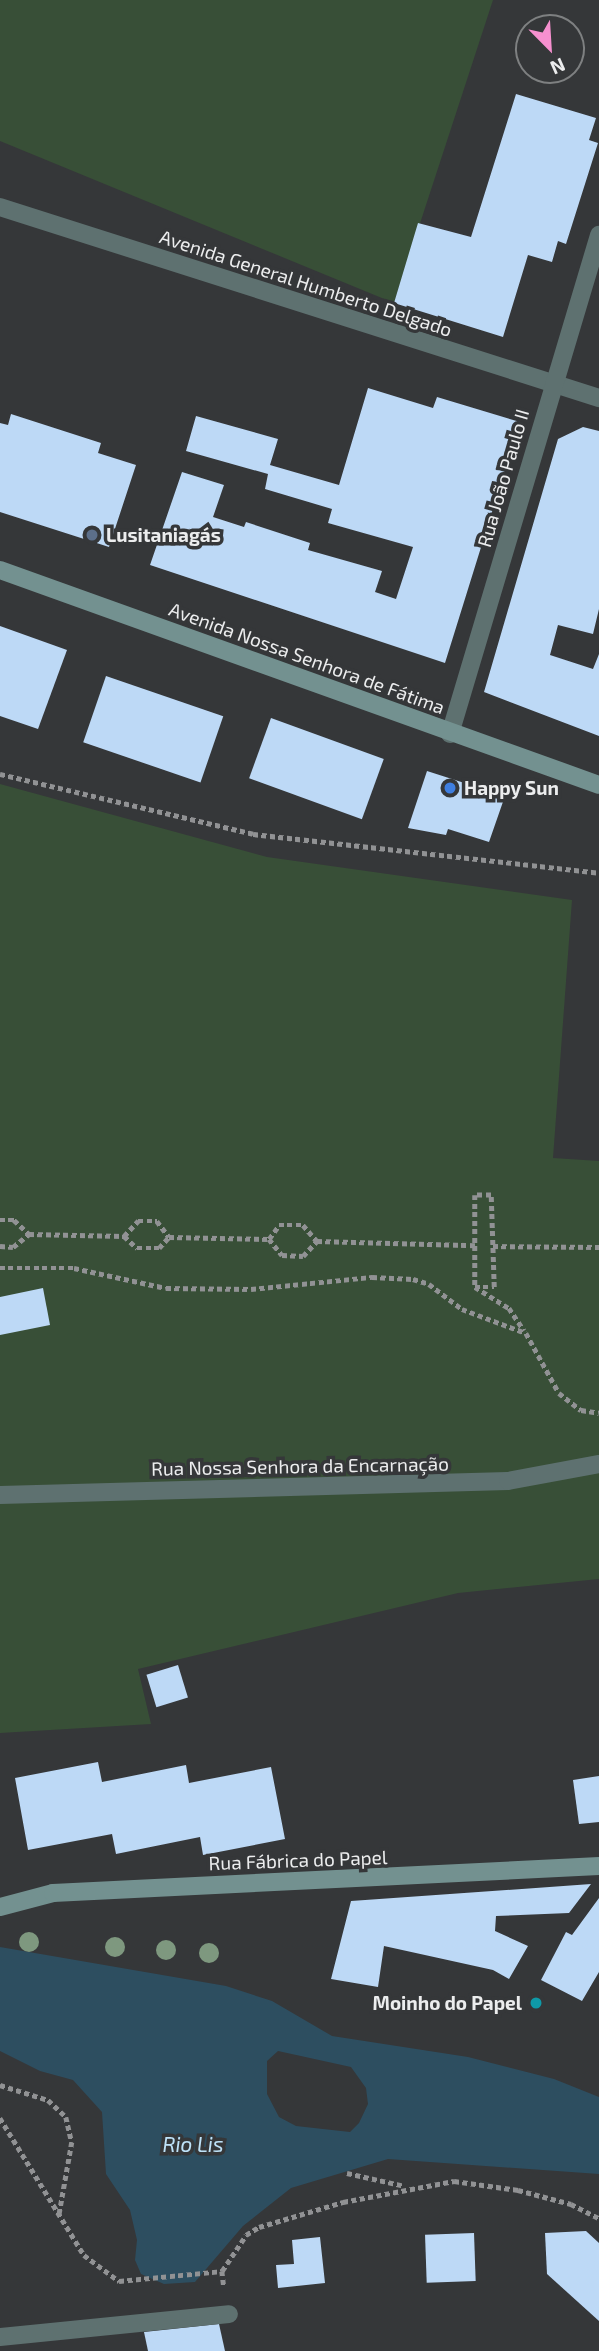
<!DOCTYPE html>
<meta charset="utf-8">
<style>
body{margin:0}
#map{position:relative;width:599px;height:2351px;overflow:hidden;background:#353739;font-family:"Exo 2",sans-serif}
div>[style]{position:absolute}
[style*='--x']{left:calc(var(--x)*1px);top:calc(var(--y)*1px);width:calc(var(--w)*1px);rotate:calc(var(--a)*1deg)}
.green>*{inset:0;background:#384f37}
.water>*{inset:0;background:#2d4e60}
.building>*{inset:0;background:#bdd9f6;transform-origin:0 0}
.path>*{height:4.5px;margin-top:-2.25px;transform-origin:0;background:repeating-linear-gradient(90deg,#919294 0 5px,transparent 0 8.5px)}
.lane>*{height:18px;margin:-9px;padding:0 9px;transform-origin:9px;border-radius:9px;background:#5e7170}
.street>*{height:18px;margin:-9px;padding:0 9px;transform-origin:9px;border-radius:9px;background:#5e7170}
.secondary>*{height:18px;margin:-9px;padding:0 9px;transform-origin:9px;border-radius:9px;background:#739190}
.trees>*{width:20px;height:20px;margin:-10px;border-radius:50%;background:#7e987f}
.dots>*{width:19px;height:19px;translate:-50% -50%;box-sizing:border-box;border:4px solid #353739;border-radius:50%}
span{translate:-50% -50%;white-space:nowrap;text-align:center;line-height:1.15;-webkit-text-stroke:7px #353739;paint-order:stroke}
.street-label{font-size:19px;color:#ecedee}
.poi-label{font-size:19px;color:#ecedee;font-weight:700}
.left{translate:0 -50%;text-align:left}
.right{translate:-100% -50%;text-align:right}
.water-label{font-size:21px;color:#bee2f8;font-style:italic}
.north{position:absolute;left:515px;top:14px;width:70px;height:70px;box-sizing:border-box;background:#353739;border:2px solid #7e8081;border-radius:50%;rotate:156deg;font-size:19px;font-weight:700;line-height:28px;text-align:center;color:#ecedee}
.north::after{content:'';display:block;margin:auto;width:24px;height:32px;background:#f690cf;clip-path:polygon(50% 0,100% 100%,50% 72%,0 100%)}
</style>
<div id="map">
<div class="green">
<i style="clip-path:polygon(0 0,493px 0,394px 303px,0 141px)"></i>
<i style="clip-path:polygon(0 784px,267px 857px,572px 900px,553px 1158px,599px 1161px,599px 1579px,458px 1593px,138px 1669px,151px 1724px,0 1733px)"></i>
</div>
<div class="water">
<i style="clip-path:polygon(evenodd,0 1947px,226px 1986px,272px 2001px,332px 2036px,468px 2057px,554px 2079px,599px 2097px,599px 2174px,388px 2159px,291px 2188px,243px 2226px,195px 2282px,164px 2284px,141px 2274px,135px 2260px,137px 2240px,130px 2210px,106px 2174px,102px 2112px,73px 2080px,40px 2071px,0 2051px,0 1947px,278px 2051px,351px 2067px,366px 2088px,368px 2104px,359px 2123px,350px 2132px,296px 2126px,279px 2117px,267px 2094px,267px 2061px,278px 2051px)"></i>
</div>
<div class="building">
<i style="clip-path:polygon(516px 94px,596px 118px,589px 140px,598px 143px,566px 244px,558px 241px,552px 262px,528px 255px,503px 337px,394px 303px,418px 223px,471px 237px)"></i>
<i style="clip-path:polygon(368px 388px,433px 408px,437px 397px,520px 422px,445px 663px,150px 565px,182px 472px,224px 485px,213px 517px,244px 527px,246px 522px,310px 543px,308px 550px,382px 571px,375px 592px,396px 599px,413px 547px,328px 523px,332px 509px,265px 489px,268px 474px,186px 451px,196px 416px,278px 439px,270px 465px,339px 485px)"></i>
<i style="clip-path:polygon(11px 414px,101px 443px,98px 453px,136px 465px,109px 547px,0 512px,0 423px,8px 425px)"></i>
<i style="clip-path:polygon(583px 427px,599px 431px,599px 609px,593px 634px,558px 625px,550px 655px,593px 669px,599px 654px,599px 736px,484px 692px,558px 439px)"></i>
<i style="clip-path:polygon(0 626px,67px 650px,38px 729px,0 716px)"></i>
<i style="left:106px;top:676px;width:124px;height:70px;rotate:19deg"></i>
<i style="left:271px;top:718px;width:120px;height:64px;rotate:20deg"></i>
<i style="clip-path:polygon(427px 771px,505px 796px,489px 842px,448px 829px,446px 835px,408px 828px)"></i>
<i style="clip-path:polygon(43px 1288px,50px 1325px,0 1335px,0 1297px)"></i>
<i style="left:178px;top:1665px;width:34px;height:33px;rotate:73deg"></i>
<i style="clip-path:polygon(98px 1762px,102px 1782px,186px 1765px,189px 1783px,271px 1767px,285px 1839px,203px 1855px,200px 1837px,116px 1854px,112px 1834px,28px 1850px,15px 1778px)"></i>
<i style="clip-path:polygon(599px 1776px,599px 1822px,579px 1824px,573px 1780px)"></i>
<i style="clip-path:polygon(591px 1884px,569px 1913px,496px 1916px,495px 1931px,528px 1946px,509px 1979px,493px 1970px,384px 1946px,378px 1987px,331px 1979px,351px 1901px)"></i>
<i style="clip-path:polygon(599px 1898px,599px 1972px,582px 2001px,541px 1980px,566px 1932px,572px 1935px)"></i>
<i style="clip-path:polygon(586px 2231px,599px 2243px,599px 2321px,547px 2274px,545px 2233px)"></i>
<i style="left:474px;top:2233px;width:48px;height:49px;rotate:88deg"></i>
<i style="clip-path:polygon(320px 2237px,325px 2283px,278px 2288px,276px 2265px,294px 2264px,292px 2240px)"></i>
<i style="clip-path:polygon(219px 2324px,225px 2351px,148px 2351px,144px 2332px)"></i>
</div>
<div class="path">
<i style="--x:0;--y:774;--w:260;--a:13.3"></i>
<i style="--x:253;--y:834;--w:348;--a:6.4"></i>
<i style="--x:0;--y:1220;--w:14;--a:0"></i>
<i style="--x:14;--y:1220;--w:21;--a:43"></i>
<i style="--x:124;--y:1236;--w:21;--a:-47"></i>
<i style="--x:138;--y:1221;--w:19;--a:0"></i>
<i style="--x:157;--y:1221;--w:20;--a:53"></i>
<i style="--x:269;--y:1239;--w:17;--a:-54"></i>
<i style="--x:279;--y:1225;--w:24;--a:0"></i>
<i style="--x:303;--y:1225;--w:21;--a:49"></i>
<i style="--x:317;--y:1241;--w:158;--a:1.5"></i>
<i style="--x:0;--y:1246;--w:13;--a:4"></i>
<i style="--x:13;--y:1247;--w:21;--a:-39"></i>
<i style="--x:29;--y:1234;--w:95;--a:1.2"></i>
<i style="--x:124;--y:1236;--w:18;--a:43"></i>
<i style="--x:137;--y:1248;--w:22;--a:0"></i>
<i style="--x:159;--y:1248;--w:15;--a:-48"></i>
<i style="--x:169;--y:1237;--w:100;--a:1.1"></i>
<i style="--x:269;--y:1239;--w:21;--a:51"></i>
<i style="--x:282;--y:1255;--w:21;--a:3"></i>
<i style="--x:303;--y:1256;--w:21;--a:-47"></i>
<i style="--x:493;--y:1246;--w:106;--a:0.5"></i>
<i style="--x:0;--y:1268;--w:74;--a:0"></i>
<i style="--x:74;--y:1268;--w:94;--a:12.3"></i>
<i style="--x:166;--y:1288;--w:85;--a:0.7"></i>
<i style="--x:251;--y:1289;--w:122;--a:-5.7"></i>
<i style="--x:372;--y:1277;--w:41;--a:2.8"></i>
<i style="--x:413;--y:1279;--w:17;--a:17"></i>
<i style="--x:429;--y:1284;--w:41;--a:37.1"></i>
<i style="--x:462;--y:1309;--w:68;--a:20.6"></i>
<i style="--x:526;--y:1333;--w:68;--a:61.2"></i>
<i style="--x:559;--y:1393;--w:28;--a:38"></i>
<i style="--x:581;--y:1410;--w:18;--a:9"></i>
<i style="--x:475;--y:1287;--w:19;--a:0"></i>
<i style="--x:494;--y:1287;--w:92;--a:-91.9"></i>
<i style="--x:491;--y:1195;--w:16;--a:180"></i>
<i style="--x:475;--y:1195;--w:92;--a:90"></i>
<i style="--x:475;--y:1287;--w:40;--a:32"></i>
<i style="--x:509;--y:1308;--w:27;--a:56"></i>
<i style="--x:0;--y:2085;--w:50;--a:17.4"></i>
<i style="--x:48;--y:2100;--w:25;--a:43"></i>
<i style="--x:66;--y:2117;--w:26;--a:77"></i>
<i style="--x:72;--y:2142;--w:75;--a:100"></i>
<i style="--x:0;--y:2118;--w:161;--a:58.5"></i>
<i style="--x:84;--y:2255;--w:44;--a:36.6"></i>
<i style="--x:119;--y:2281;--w:103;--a:-5.5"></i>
<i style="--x:222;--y:2271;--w:43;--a:-56.3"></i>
<i style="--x:246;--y:2235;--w:15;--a:-32"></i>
<i style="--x:259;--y:2227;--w:88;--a:-16.6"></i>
<i style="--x:343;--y:2202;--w:113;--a:-10.7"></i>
<i style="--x:454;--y:2181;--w:65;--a:8"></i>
<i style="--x:518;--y:2190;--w:55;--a:14.8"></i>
<i style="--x:571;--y:2204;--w:31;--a:27"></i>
<i style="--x:347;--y:2173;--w:59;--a:12.6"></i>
<i style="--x:222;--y:2271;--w:16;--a:83"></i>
</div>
<div class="lane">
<i style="--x:0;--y:2337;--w:230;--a:-5.7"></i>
</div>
<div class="street">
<i style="--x:0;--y:207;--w:629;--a:17.69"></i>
<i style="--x:450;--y:734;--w:521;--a:-73.37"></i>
<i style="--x:0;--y:1495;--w:508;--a:-1.58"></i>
<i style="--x:508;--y:1481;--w:93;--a:-10.6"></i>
</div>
<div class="secondary">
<i style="--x:0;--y:570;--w:636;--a:19.74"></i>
<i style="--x:0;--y:1907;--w:55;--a:-14.8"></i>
<i style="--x:53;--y:1893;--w:547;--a:-2.83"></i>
</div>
<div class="trees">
<i style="left:29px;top:1942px"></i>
<i style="left:115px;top:1947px"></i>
<i style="left:166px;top:1950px"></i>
<i style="left:209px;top:1953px"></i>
</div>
<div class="dots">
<i style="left:92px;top:535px;background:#5c6f8a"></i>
<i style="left:450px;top:788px;background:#3f7fe0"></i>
<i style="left:536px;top:2003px;background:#0f9aa8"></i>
</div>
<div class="street-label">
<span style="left:306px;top:283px;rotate:18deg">Avenida General Humberto Delgado</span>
<span style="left:503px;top:478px;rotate:-74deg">Rua João Paulo II</span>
<span style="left:307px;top:658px;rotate:20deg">Avenida Nossa Senhora de Fátima</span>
<span style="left:300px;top:1466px;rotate:-1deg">Rua Nossa Senhora da Encarnação</span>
<span style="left:298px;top:1860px;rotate:-2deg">Rua Fábrica do Papel</span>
</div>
<div class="poi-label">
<span class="left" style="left:106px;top:535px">Lusitaniagás</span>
<span class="left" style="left:464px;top:788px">Happy Sun</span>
<span class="right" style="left:522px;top:2003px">Moinho do Papel</span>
</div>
<div class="water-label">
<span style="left:193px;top:2144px">Rio Lis</span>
</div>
<div class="north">N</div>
</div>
